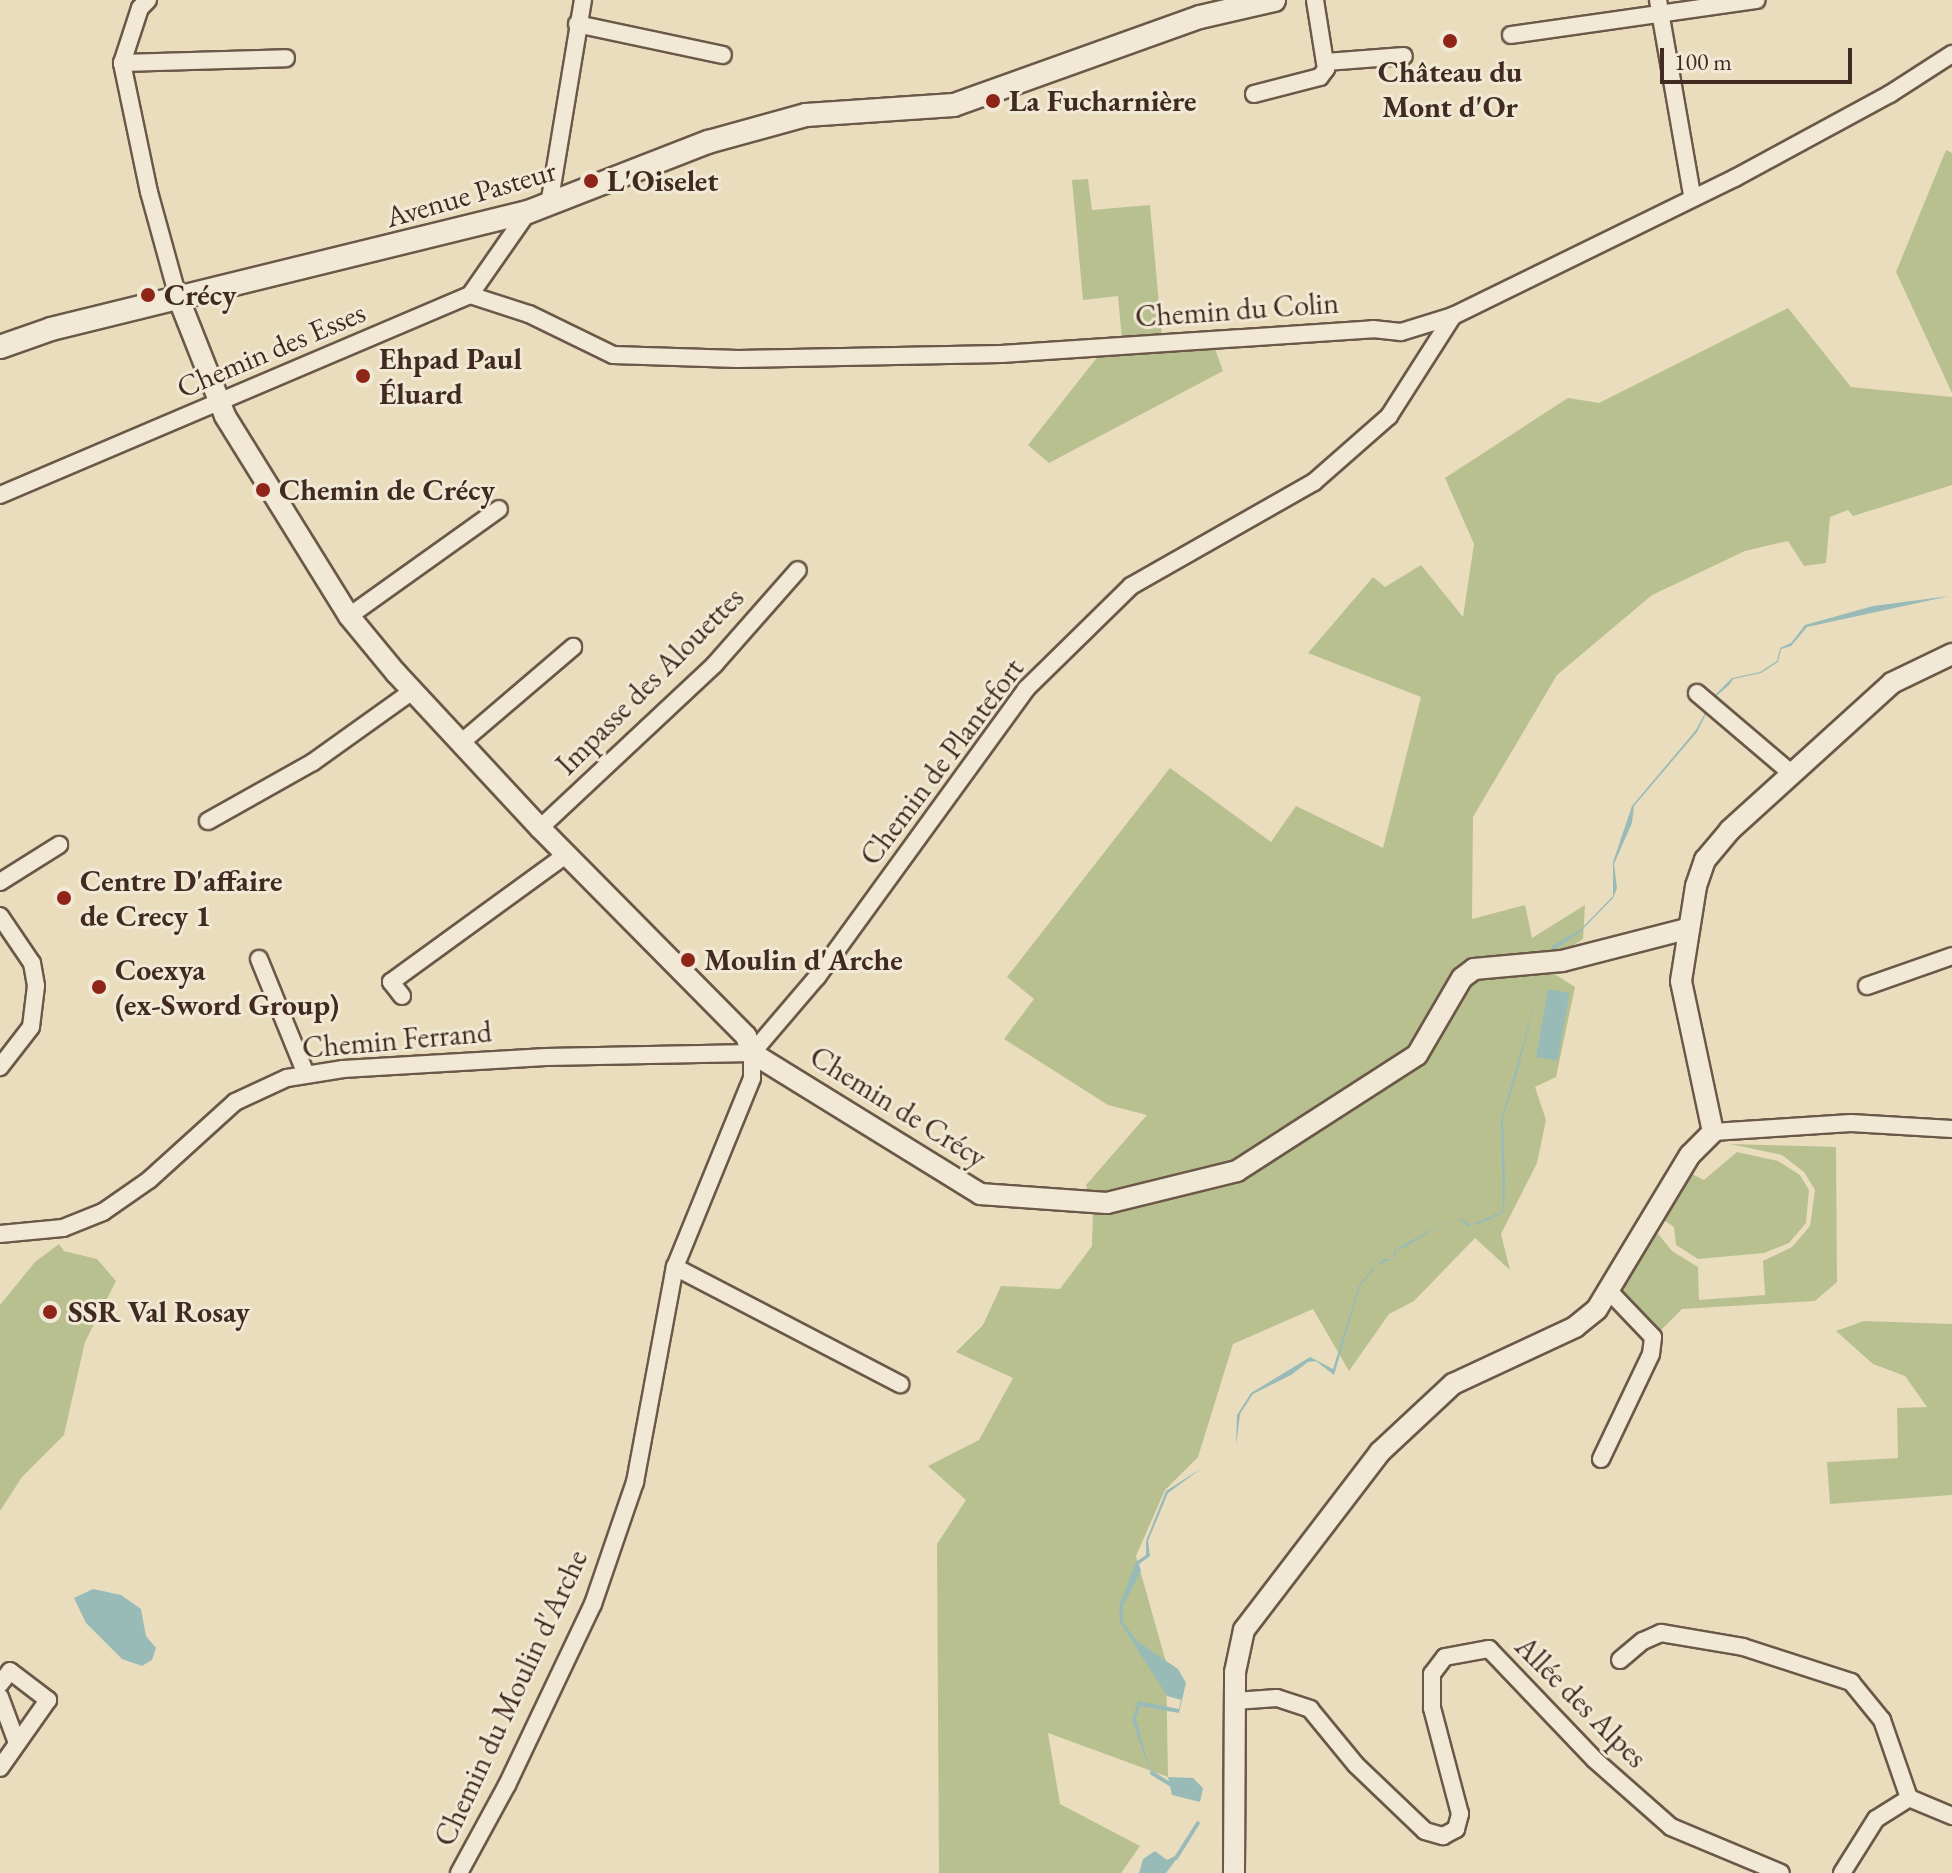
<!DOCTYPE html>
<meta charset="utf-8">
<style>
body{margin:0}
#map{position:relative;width:1952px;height:1873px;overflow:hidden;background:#e9ddbe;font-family:"EB Garamond",serif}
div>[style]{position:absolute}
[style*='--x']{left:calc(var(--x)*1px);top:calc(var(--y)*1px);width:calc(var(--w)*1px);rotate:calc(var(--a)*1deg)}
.green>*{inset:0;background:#b9c090}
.water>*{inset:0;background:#99bbb7;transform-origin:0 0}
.stream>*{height:4px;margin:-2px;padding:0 2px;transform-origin:2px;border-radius:2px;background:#99bbb7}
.roads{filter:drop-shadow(2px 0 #6b5848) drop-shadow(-2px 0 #6b5848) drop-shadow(0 2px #6b5848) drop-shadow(0 -2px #6b5848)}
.minor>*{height:16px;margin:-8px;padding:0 8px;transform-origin:8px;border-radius:8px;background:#f1e9d5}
.tertiary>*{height:20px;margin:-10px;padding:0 10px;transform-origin:10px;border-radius:10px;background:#f1e9d5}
.secondary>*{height:22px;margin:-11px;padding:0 11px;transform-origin:11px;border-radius:11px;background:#f1e9d5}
.dots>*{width:22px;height:22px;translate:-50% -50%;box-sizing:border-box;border:4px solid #f1e9d5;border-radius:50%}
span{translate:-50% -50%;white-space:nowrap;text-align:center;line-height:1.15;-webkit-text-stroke:6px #f1e9d5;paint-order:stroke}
.poi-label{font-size:30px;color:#412b20;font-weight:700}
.left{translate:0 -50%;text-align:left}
.street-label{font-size:30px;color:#412b20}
.scale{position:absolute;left:1660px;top:48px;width:192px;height:36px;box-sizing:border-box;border:4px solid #412b20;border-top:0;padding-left:10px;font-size:24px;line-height:28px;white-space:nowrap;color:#412b20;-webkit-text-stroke:6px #f1e9d5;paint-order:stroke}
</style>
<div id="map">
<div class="green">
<i style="clip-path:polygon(1946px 150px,1952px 153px,1952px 393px,1896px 272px)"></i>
<i style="clip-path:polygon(1088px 179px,1092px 210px,1150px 205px,1162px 337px,1122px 340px,1118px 296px,1083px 300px,1072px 180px)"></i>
<i style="clip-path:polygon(1788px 308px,1851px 387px,1952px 397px,1952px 485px,1853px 516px,1848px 510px,1830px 517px,1826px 563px,1804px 566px,1788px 541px,1745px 551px,1652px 595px,1557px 675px,1473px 817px,1472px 919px,1525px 905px,1532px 938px,1585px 905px,1583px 939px,1542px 966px,1575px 987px,1556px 1077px,1535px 1087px,1546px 1120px,1537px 1163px,1501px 1234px,1510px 1270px,1475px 1238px,1414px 1301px,1389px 1314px,1349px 1371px,1313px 1309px,1233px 1344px,1198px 1457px,1165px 1490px,1136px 1556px,1166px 1662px,1168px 1777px,1048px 1733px,1060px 1804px,1140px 1846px,1121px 1873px,939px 1873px,937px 1544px,966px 1500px,928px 1466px,979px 1440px,1013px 1378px,956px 1352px,983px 1325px,1001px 1286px,1060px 1289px,1092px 1246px,1093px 1209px,1086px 1185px,1147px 1115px,1108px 1105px,1004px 1039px,1034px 999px,1007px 977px,1170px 768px,1271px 842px,1296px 806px,1383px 848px,1421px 697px,1308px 653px,1373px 577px,1385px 587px,1421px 565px,1463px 617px,1474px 544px,1445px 478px,1568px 398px,1599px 403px)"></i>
<i style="clip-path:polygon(1214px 346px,1223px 371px,1049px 463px,1028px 445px,1099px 355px)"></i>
<i style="clip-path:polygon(1730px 1144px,1836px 1147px,1837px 1282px,1815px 1301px,1682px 1309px,1657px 1334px,1618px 1294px,1655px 1230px,1672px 1251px,1698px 1267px,1699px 1300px,1765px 1295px,1763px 1261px,1792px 1247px,1810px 1226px,1815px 1190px,1804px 1172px,1782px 1155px)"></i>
<i style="clip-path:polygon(1737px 1152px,1778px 1161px,1800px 1175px,1809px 1190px,1806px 1223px,1789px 1243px,1764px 1253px,1698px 1259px,1676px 1245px,1674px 1227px,1662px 1219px,1690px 1173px,1704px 1180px)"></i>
<i style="clip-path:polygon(59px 1244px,64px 1251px,97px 1259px,116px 1281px,85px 1342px,64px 1435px,22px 1477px,0 1511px,0 1305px,35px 1262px)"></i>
<i style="clip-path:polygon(1864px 1321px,1952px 1324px,1952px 1495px,1830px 1504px,1827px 1462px,1898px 1458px,1897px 1408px,1927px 1407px,1905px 1376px,1873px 1364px,1836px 1331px)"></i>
</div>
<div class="water">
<i style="clip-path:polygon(1950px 596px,1807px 627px,1791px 646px,1781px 649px,1778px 662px,1761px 673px,1733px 679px,1729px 685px,1714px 698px,1697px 732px,1634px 806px,1632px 823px,1614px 864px,1617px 888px,1613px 898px,1580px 932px,1553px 951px,1552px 946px,1581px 929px,1613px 896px,1613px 862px,1632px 806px,1696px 730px,1714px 696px,1732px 678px,1760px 672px,1777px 661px,1780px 648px,1791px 643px,1805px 625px,1873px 606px)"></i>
<i style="clip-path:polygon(1549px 967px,1536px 999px,1515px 1081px,1503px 1117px,1505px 1181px,1504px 1212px,1484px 1222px,1469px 1226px,1468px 1226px,1459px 1219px,1435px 1228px,1406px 1247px,1398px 1249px,1395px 1252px,1395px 1257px,1393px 1259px,1377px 1265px,1360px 1286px,1334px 1375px,1316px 1361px,1308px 1362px,1291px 1375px,1253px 1394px,1240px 1414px,1236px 1446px,1237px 1415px,1251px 1393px,1310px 1357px,1333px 1369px,1359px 1285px,1372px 1269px,1384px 1259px,1393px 1259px,1394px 1251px,1396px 1249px,1434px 1228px,1460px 1218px,1471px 1225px,1503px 1211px,1501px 1120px,1537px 995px)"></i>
<i style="left:1548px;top:989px;width:22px;height:69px;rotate:10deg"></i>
<i style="clip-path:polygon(1202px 1468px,1168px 1493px,1148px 1541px,1150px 1556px,1139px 1564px,1141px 1571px,1123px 1606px,1123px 1622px,1137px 1641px,1178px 1669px,1186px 1683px,1179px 1713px,1140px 1706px,1136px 1719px,1152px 1777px,1132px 1720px,1138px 1701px,1179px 1709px,1181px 1700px,1167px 1696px,1120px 1622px,1119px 1606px,1136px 1562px,1146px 1555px,1146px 1541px,1166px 1491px)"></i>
<i style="clip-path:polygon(93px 1589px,121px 1595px,141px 1609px,146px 1636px,156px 1648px,152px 1660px,142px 1666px,122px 1659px,86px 1623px,74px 1598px)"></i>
<i style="clip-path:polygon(1168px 1777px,1193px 1778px,1203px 1788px,1200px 1802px,1172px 1795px)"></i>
<i style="clip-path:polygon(1155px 1851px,1167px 1860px,1181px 1853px,1166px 1873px,1139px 1873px,1143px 1859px)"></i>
</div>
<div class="stream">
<i style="--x:1152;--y:1773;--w:22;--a:32"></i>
<i style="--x:1176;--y:1858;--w:41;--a:-57.8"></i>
</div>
<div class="roads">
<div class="minor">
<i style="--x:148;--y:0;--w:11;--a:135"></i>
<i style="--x:140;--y:8;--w:58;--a:108.1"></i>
<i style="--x:122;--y:63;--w:132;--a:78.2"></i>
<i style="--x:149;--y:192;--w:109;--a:74.6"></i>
<i style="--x:1658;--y:0;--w:198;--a:80.1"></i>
<i style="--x:577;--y:24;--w:149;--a:12"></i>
<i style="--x:1511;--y:35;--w:248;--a:-8.1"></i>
<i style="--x:1326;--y:62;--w:78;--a:-4.4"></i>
<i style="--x:122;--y:63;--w:164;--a:-1.7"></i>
<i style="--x:1254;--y:94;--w:68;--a:-14.4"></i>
<i style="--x:1320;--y:77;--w:10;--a:-53"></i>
<i style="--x:1326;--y:69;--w:70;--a:-99.1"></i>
<i style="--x:549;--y:205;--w:208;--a:-80.6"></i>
<i style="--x:470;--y:295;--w:62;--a:17.9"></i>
<i style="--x:529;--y:314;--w:93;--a:26"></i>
<i style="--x:613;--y:355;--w:125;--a:1.8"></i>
<i style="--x:738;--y:359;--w:263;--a:-1.1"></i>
<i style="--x:1001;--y:354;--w:373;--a:-3.8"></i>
<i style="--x:1373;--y:329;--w:28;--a:6"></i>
<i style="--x:1401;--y:332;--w:54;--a:-17.1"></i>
<i style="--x:1453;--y:316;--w:314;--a:-26.1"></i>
<i style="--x:1735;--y:178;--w:176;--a:-28.5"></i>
<i style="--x:1890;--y:94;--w:74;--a:-32.8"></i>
<i style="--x:0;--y:495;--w:511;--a:-23.05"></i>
<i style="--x:470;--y:295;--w:101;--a:-55.1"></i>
<i style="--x:349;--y:616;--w:184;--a:-35.5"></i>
<i style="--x:1697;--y:693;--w:123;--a:40.4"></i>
<i style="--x:463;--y:741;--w:145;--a:-40.5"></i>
<i style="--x:208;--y:821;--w:120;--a:-29.3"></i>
<i style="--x:313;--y:762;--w:124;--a:-35.5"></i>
<i style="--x:540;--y:828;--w:240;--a:-43.1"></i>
<i style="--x:715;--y:664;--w:125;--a:-48.6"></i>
<i style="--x:0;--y:882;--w:70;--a:-32.1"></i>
<i style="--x:0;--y:916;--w:57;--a:55.8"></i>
<i style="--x:32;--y:963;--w:23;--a:80"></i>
<i style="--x:36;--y:986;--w:41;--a:97"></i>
<i style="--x:31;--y:1027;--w:51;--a:127.8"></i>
<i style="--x:259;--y:959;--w:124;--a:67.8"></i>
<i style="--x:1867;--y:986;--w:90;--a:-19.4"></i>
<i style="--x:402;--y:996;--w:18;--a:-128"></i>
<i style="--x:391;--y:982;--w:216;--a:-36"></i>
<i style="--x:752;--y:1053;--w:100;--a:-49.5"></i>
<i style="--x:817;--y:977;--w:356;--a:-54"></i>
<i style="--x:1026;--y:689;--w:147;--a:-44.4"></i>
<i style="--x:1131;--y:586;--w:210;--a:-29.6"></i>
<i style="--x:1314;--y:482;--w:100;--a:-41.3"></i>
<i style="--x:1389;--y:416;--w:119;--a:-57.4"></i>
<i style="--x:1713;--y:1132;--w:138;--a:-3.7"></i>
<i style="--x:1851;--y:1123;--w:101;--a:3.4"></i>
<i style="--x:0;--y:1234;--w:63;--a:-5.4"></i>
<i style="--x:63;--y:1228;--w:43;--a:-21.8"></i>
<i style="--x:103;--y:1212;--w:56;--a:-34.8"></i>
<i style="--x:149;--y:1180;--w:116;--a:-42.2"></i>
<i style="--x:235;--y:1102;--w:57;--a:-24.8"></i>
<i style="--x:287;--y:1078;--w:57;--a:-9.1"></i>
<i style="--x:343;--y:1069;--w:203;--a:-3.4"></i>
<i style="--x:546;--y:1057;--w:206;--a:-1.1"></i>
<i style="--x:675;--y:1267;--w:254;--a:27.5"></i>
<i style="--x:1601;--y:1459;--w:116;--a:-64.5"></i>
<i style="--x:1651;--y:1354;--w:17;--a:-83"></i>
<i style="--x:1653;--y:1337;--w:64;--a:-133.7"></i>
<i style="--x:1620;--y:1660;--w:30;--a:-40"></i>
<i style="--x:1643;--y:1641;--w:20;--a:-24"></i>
<i style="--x:1661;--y:1633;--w:83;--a:9.7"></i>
<i style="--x:1743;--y:1647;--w:114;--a:18"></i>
<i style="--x:1851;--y:1682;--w:49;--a:50.8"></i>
<i style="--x:1882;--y:1720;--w:83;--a:70.9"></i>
<i style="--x:1909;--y:1798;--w:47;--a:22.7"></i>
<i style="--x:0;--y:1684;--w:16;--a:-52"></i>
<i style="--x:10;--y:1671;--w:48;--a:37.3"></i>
<i style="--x:48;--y:1700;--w:83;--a:125.2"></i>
<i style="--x:0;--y:1697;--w:49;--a:69.7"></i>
<i style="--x:1235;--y:1701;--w:42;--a:-4.1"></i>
<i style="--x:1277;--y:1698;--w:35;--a:18"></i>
<i style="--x:1310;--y:1709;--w:72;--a:50.6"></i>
<i style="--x:1356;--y:1765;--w:95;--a:43.7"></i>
<i style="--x:1425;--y:1831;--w:19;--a:16"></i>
<i style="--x:1443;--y:1836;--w:15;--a:-28"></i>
<i style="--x:1456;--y:1829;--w:16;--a:-75"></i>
<i style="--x:1460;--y:1814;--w:110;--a:-104.8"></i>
<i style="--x:1432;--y:1708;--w:34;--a:-90"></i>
<i style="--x:1432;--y:1674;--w:21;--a:-53"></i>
<i style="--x:1445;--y:1657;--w:45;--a:-10.3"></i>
<i style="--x:1489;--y:1649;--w:153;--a:46.3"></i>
<i style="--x:1595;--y:1760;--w:101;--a:41.4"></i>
<i style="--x:1671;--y:1827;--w:119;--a:22.7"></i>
<i style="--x:459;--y:1873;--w:100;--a:-61.4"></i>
<i style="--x:507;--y:1785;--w:200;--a:-64.6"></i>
<i style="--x:593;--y:1604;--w:129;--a:-71"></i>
<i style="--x:635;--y:1482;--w:219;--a:-79.5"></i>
<i style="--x:675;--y:1267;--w:204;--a:-67.8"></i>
<i style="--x:752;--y:1078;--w:25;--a:-90"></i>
<i style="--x:1842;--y:1873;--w:64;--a:-57.8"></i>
<i style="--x:1876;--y:1819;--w:39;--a:-32"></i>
</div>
<div class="tertiary">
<i style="--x:178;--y:297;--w:128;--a:68.4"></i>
<i style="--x:225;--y:416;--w:235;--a:58.2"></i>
<i style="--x:349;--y:616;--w:74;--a:50.5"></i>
<i style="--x:396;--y:673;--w:212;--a:47.1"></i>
<i style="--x:540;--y:828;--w:293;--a:45.3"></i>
<i style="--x:746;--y:1036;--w:18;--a:71"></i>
<i style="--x:752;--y:1053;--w:268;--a:31.7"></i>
<i style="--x:980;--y:1194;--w:127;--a:4.1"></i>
<i style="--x:1107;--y:1203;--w:134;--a:-13.8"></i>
<i style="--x:1237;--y:1171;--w:214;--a:-32.8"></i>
<i style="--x:1417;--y:1055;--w:89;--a:-59.7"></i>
<i style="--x:1462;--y:978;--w:15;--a:-37"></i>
<i style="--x:1474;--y:969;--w:88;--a:-5.2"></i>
<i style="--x:1562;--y:961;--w:129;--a:-14.4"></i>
<i style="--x:1234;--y:1873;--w:201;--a:-89.7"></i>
<i style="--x:1235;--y:1672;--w:43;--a:-77.9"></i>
<i style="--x:1244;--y:1630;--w:224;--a:-52.6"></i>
<i style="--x:1380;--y:1452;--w:100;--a:-43"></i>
<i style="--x:1453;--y:1384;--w:135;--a:-25"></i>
<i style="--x:1575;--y:1327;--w:28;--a:-39"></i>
<i style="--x:1597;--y:1309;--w:180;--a:-58.9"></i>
<i style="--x:1690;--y:1155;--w:33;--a:-45"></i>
<i style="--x:1713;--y:1132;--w:154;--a:-102"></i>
<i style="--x:1681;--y:981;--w:96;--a:-81"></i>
<i style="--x:1696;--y:886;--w:28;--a:-71"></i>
<i style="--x:1705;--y:860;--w:39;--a:-50"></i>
<i style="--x:1730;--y:830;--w:219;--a:-42.2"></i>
<i style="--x:1892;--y:683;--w:67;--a:-25.8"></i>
</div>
<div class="secondary">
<i style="--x:0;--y:347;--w:54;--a:-19.4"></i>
<i style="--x:51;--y:329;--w:491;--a:-13.8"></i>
<i style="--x:528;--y:212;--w:193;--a:-21.3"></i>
<i style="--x:708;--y:142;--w:102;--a:-15.4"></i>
<i style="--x:806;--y:115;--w:148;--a:-3.9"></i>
<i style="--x:954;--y:105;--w:261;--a:-19.7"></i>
<i style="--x:1200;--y:17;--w:76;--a:-12.9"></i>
</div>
</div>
<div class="dots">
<i style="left:1450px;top:41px;background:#8f2418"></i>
<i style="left:993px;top:101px;background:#8f2418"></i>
<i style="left:591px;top:181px;background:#8f2418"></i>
<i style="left:148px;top:295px;background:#8f2418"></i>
<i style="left:363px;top:376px;background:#8f2418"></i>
<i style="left:263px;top:490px;background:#8f2418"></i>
<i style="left:64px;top:898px;background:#8f2418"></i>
<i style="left:688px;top:960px;background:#8f2418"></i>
<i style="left:99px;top:987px;background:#8f2418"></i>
<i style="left:50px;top:1312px;background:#8f2418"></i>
</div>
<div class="poi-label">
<span style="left:1450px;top:89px">Château du<br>Mont d'Or</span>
<span class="left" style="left:1009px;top:101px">La Fucharnière</span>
<span class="left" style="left:607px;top:181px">L'Oiselet</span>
<span class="left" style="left:164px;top:295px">Crécy</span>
<span class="left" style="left:379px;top:376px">Ehpad Paul<br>Éluard</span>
<span class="left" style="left:279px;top:490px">Chemin de Crécy</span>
<span class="left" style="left:80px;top:898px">Centre D'affaire<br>de Crecy 1</span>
<span class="left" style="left:704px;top:960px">Moulin d'Arche</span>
<span class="left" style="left:115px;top:987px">Coexya<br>(ex-Sword Group)</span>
<span class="left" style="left:68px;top:1312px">SSR Val Rosay</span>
</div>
<div class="street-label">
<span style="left:471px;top:194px;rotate:-16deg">Avenue Pasteur</span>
<span style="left:1237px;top:310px;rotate:-4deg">Chemin du Colin</span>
<span style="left:271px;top:350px;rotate:-23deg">Chemin des Esses</span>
<span style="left:650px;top:681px;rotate:-45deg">Impasse des Alouettes</span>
<span style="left:942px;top:762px;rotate:-53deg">Chemin de Plantefort</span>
<span style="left:397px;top:1040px;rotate:-5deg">Chemin Ferrand</span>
<span style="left:898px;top:1107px;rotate:32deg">Chemin de Crécy</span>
<span style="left:511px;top:1698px;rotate:-65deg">Chemin du Moulin d'Arche</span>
<span style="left:1581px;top:1702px;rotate:45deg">Allée des Alpes</span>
</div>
<div class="scale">100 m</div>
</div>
